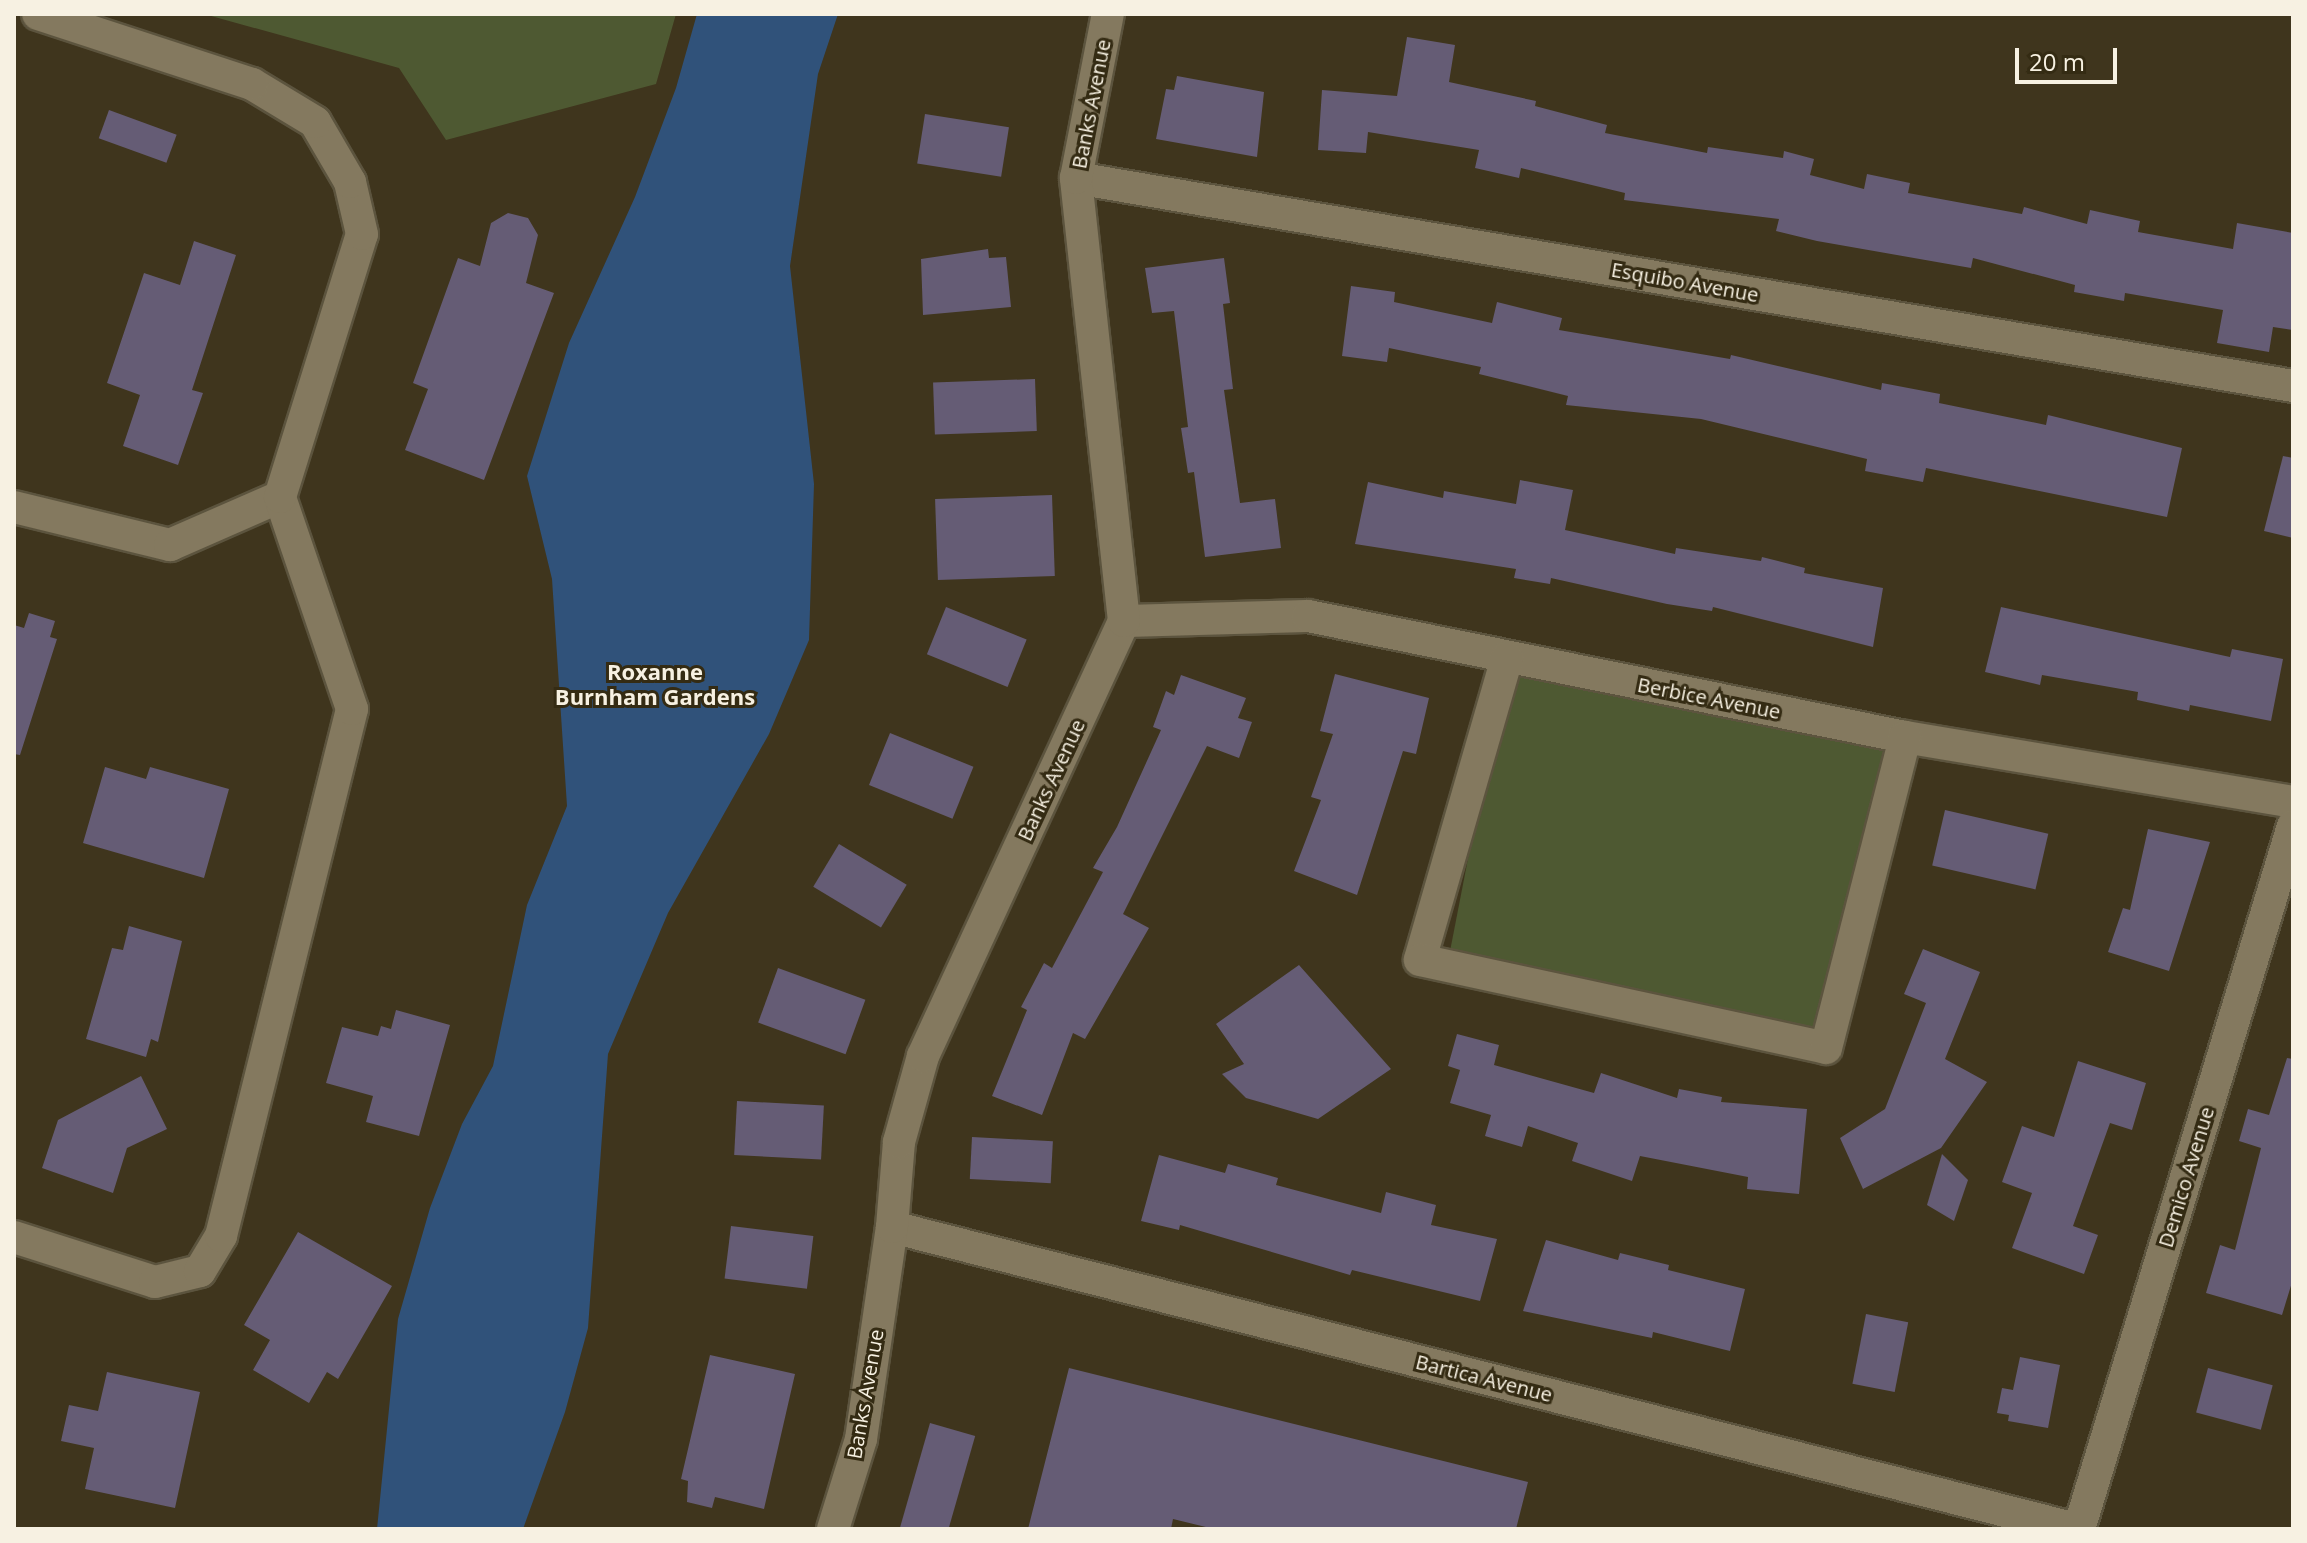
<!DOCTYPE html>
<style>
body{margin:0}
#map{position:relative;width:2307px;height:1543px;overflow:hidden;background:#3f351d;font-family:"Open Sans",sans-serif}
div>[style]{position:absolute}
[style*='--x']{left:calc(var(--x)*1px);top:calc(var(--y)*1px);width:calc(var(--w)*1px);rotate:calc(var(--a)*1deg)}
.green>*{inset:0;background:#4e5932;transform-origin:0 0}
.water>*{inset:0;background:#30527a}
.building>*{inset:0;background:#655c75;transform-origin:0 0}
.roads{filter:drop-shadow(2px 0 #5c543e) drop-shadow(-2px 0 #5c543e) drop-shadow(0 2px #5c543e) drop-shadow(0 -2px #5c543e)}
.minor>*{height:32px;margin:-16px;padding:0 16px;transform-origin:16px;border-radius:16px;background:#84795f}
span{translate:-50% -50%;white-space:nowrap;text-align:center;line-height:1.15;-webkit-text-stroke:6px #342b13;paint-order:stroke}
.street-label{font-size:20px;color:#f7f1e2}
.neighbourhood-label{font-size:22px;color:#f7f1e2;font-weight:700}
.frame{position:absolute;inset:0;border:16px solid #f7f1e2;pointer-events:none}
.scale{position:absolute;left:2015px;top:48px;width:102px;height:36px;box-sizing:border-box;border:4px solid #f7f1e2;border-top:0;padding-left:10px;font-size:24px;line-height:28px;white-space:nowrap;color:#f7f1e2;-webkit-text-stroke:6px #342b13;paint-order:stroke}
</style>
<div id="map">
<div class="green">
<i style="clip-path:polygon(204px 14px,676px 14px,656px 84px,446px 140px,399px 68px)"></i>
<i style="left:1507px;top:658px;width:406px;height:314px;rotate:11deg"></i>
</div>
<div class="water">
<i style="clip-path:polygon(697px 14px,838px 14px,818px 74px,790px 266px,814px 484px,809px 640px,769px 734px,668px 913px,608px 1054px,588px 1328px,565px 1412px,523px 1529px,377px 1529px,398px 1319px,430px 1208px,462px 1124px,493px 1066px,527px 905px,567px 806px,552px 579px,527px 476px,569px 343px,635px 197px,676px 88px)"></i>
</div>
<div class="building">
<i style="clip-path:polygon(1407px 37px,1455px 45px,1449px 82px,1536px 101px,1535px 106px,1607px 125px,1605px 133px,1707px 153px,1708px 147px,1783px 158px,1784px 151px,1814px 159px,1810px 175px,1864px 189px,1867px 174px,1910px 183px,1908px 193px,2022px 214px,2024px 207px,2087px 224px,2090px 210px,2140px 221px,2138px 232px,2233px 249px,2237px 223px,2293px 233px,2293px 330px,2273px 327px,2269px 352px,2217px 343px,2223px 310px,2125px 293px,2124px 301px,2074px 292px,2075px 285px,1973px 258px,1971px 268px,1817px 241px,1776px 231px,1779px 219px,1624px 200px,1625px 193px,1521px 168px,1519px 178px,1475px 168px,1479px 150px,1368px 132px,1366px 153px,1318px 150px,1322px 90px,1397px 96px)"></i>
<i style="clip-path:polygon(1177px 76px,1264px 92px,1257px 157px,1156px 139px,1166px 89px,1174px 90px)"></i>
<i style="left:109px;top:110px;width:72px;height:30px;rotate:20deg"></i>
<i style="left:925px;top:114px;width:85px;height:50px;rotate:9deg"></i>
<i style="clip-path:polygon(508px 213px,528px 218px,538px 235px,526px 283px,554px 293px,484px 480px,405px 450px,428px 389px,413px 383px,458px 258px,480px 266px,491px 223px)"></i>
<i style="clip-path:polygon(194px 241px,236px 255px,192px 390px,203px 393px,178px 465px,123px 446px,140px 395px,107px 383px,144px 273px,180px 285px)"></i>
<i style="clip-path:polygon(988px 249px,989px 258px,1006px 257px,1011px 307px,923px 315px,921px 259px)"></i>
<i style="clip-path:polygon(1224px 258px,1230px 303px,1223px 304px,1233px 389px,1224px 390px,1240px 503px,1275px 499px,1281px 548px,1205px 557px,1194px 472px,1188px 473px,1181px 428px,1188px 427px,1174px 311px,1152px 313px,1145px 268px)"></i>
<i style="clip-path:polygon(1351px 286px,1395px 292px,1394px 302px,1492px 323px,1497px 302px,1562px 318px,1559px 330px,1730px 359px,1731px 355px,1881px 390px,1882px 383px,1940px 394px,1939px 403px,2046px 425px,2048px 415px,2182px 448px,2167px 517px,1926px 468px,1923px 482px,1865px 471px,1867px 459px,1701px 419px,1566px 405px,1568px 396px,1479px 374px,1481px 367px,1389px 348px,1387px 362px,1342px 356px)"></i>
<i style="left:1035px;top:379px;width:52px;height:102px;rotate:88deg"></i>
<i style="clip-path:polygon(2283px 456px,2293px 458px,2293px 538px,2264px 531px)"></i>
<i style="clip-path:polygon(1520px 480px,1573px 490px,1565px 530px,1675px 554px,1676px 548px,1761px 561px,1762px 557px,1805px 568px,1804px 573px,1883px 588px,1873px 647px,1713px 607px,1712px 611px,1667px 604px,1551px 578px,1550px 584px,1514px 578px,1516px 569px,1355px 544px,1368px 482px,1443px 498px,1444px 491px,1516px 504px)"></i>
<i style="left:1052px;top:495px;width:81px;height:117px;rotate:88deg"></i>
<i style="left:946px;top:607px;width:87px;height:51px;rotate:22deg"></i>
<i style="clip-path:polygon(2001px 607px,2230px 657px,2232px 649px,2283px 659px,2271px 721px,2190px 705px,2189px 711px,2137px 700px,2138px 692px,2042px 675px,2040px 685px,1985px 672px)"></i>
<i style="clip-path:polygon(29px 613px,55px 621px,50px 637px,57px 639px,20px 755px,14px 754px,14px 625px,24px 628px)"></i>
<i style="clip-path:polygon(1335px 674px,1429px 698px,1416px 754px,1403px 751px,1357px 895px,1294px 871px,1321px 800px,1311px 797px,1333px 734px,1320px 731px)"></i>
<i style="clip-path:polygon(1181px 675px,1246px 698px,1238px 718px,1252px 722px,1239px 758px,1207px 746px,1123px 914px,1149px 928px,1085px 1039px,1073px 1033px,1042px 1115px,992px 1096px,1027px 1010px,1021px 1007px,1044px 963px,1052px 968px,1103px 872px,1093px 868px,1117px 827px,1161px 730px,1153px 727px,1166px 691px,1174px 695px)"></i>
<i style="left:890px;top:733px;width:90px;height:56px;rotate:22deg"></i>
<i style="clip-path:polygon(105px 767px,146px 779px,150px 767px,229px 789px,204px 878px,83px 843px)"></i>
<i style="left:1945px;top:810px;width:106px;height:57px;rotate:13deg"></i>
<i style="clip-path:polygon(2148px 829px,2210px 842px,2169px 971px,2108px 952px,2123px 908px,2130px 910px)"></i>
<i style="left:839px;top:844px;width:79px;height:50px;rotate:31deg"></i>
<i style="clip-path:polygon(129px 926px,182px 941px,158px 1042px,151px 1039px,146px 1057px,86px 1039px,112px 948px,123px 950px)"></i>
<i style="clip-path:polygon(1923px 949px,1980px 972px,1945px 1059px,1987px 1082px,1941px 1148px,1863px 1189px,1840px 1138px,1885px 1109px,1926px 1003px,1904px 994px)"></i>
<i style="clip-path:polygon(1299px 965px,1391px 1069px,1318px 1119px,1246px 1098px,1222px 1074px,1244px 1064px,1216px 1024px)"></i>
<i style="left:778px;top:968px;width:93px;height:58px;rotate:20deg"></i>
<i style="clip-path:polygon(396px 1010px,450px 1025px,419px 1136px,366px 1122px,373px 1096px,326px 1083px,342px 1027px,378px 1036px,381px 1026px,391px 1029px)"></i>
<i style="clip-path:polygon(1457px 1034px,1499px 1045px,1494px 1065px,1594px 1093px,1601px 1073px,1677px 1098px,1679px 1089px,1722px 1097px,1721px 1102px,1807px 1109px,1799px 1194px,1747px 1189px,1748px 1177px,1640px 1156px,1632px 1181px,1572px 1161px,1578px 1143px,1528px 1126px,1522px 1147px,1485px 1136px,1491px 1115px,1450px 1103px,1460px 1070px,1448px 1066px)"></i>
<i style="clip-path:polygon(2287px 1058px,2293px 1059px,2293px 1279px,2282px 1315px,2206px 1293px,2220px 1245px,2235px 1250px,2261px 1148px,2239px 1141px,2248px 1109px,2269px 1115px)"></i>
<i style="clip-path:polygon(2078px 1061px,2146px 1083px,2132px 1130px,2110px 1123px,2073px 1226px,2098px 1235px,2084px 1274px,2012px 1248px,2032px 1193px,2002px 1182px,2022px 1126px,2054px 1137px)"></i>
<i style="clip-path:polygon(141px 1076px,167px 1129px,127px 1148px,113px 1193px,42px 1168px,58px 1120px)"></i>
<i style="left:737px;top:1101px;width:87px;height:54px;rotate:3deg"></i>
<i style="left:972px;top:1137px;width:81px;height:42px;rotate:3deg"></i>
<i style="clip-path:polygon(1942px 1154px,1968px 1180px,1954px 1221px,1927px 1205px)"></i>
<i style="clip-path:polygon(1159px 1155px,1225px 1173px,1228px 1164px,1278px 1178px,1276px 1185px,1381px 1213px,1386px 1192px,1436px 1205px,1431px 1225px,1497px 1239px,1480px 1301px,1352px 1270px,1350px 1275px,1180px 1225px,1179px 1230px,1141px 1221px)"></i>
<i style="left:731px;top:1226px;width:83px;height:53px;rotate:7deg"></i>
<i style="clip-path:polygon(298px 1232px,392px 1286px,338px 1379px,327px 1372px,309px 1403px,253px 1370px,270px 1340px,244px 1325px)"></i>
<i style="clip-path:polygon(1546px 1240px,1618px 1260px,1620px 1253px,1669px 1265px,1668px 1270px,1745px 1289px,1730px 1351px,1653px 1332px,1652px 1338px,1523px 1311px)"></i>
<i style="left:1866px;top:1314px;width:43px;height:71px;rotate:11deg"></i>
<i style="clip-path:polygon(710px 1355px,795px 1374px,764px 1509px,715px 1497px,712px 1508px,687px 1502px,688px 1481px,681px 1479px)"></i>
<i style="clip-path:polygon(2020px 1357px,2060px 1365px,2048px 1428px,2008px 1421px,2009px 1415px,1997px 1413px,2002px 1388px,2013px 1390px)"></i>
<i style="clip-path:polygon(1069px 1368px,1528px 1482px,1516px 1529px,1214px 1529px,1173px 1519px,1171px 1529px,1028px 1529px)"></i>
<i style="left:2208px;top:1368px;width:67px;height:46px;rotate:15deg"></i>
<i style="clip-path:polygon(107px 1372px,200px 1392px,175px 1508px,85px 1489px,94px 1448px,61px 1441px,69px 1405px,98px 1411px)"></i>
<i style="left:930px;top:1423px;width:47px;height:110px;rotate:16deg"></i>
</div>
<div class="roads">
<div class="minor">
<i style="--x:1076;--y:178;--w:1235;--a:9.7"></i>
<i style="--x:14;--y:507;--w:161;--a:13.7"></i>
<i style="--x:170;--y:545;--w:120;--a:-23.6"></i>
<i style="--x:1124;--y:621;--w:184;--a:-1.6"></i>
<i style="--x:1308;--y:616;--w:609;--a:11.46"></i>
<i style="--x:1905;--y:737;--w:393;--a:9.5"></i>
<i style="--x:1507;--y:658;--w:314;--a:106.1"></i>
<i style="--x:1420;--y:960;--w:415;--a:12.2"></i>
<i style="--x:1826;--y:1048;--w:321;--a:-75.7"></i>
<i style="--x:892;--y:1227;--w:1222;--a:14.31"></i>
<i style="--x:14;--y:1237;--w:148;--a:17.7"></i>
<i style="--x:155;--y:1282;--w:46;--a:-13.7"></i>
<i style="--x:200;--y:1271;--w:41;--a:-59"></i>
<i style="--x:221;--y:1236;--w:543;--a:-76.04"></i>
<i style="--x:352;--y:709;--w:224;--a:-108.8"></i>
<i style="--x:280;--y:497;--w:275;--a:-72.7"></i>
<i style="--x:362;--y:234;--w:53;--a:-103"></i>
<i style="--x:350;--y:182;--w:69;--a:-120.3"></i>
<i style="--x:315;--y:122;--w:74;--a:-148.9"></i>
<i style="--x:252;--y:84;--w:225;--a:-161.9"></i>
<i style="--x:833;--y:1529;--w:94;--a:-72.7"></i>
<i style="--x:861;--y:1439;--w:214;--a:-81.7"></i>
<i style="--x:892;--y:1227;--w:85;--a:-85.3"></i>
<i style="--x:899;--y:1142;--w:89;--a:-74.4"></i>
<i style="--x:923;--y:1056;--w:479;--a:-65.2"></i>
<i style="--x:1124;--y:621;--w:446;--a:-96.2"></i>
<i style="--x:1076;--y:178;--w:167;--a:-79"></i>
<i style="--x:2079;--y:1529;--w:735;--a:-73.07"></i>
</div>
</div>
<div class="street-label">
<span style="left:1091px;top:104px;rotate:-79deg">Banks Avenue</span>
<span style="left:1685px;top:282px;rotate:10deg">Esquibo Avenue</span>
<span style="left:1709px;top:698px;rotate:11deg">Berbice Avenue</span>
<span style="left:1051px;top:780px;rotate:-65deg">Banks Avenue</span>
<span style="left:2186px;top:1177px;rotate:-73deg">Demico Avenue</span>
<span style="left:1484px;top:1378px;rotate:14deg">Bartica Avenue</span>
<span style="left:865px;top:1394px;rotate:-80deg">Banks Avenue</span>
</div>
<div class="neighbourhood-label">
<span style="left:655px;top:684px">Roxanne<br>Burnham Gardens</span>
</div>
<div class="frame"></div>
<div class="scale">20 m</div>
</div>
